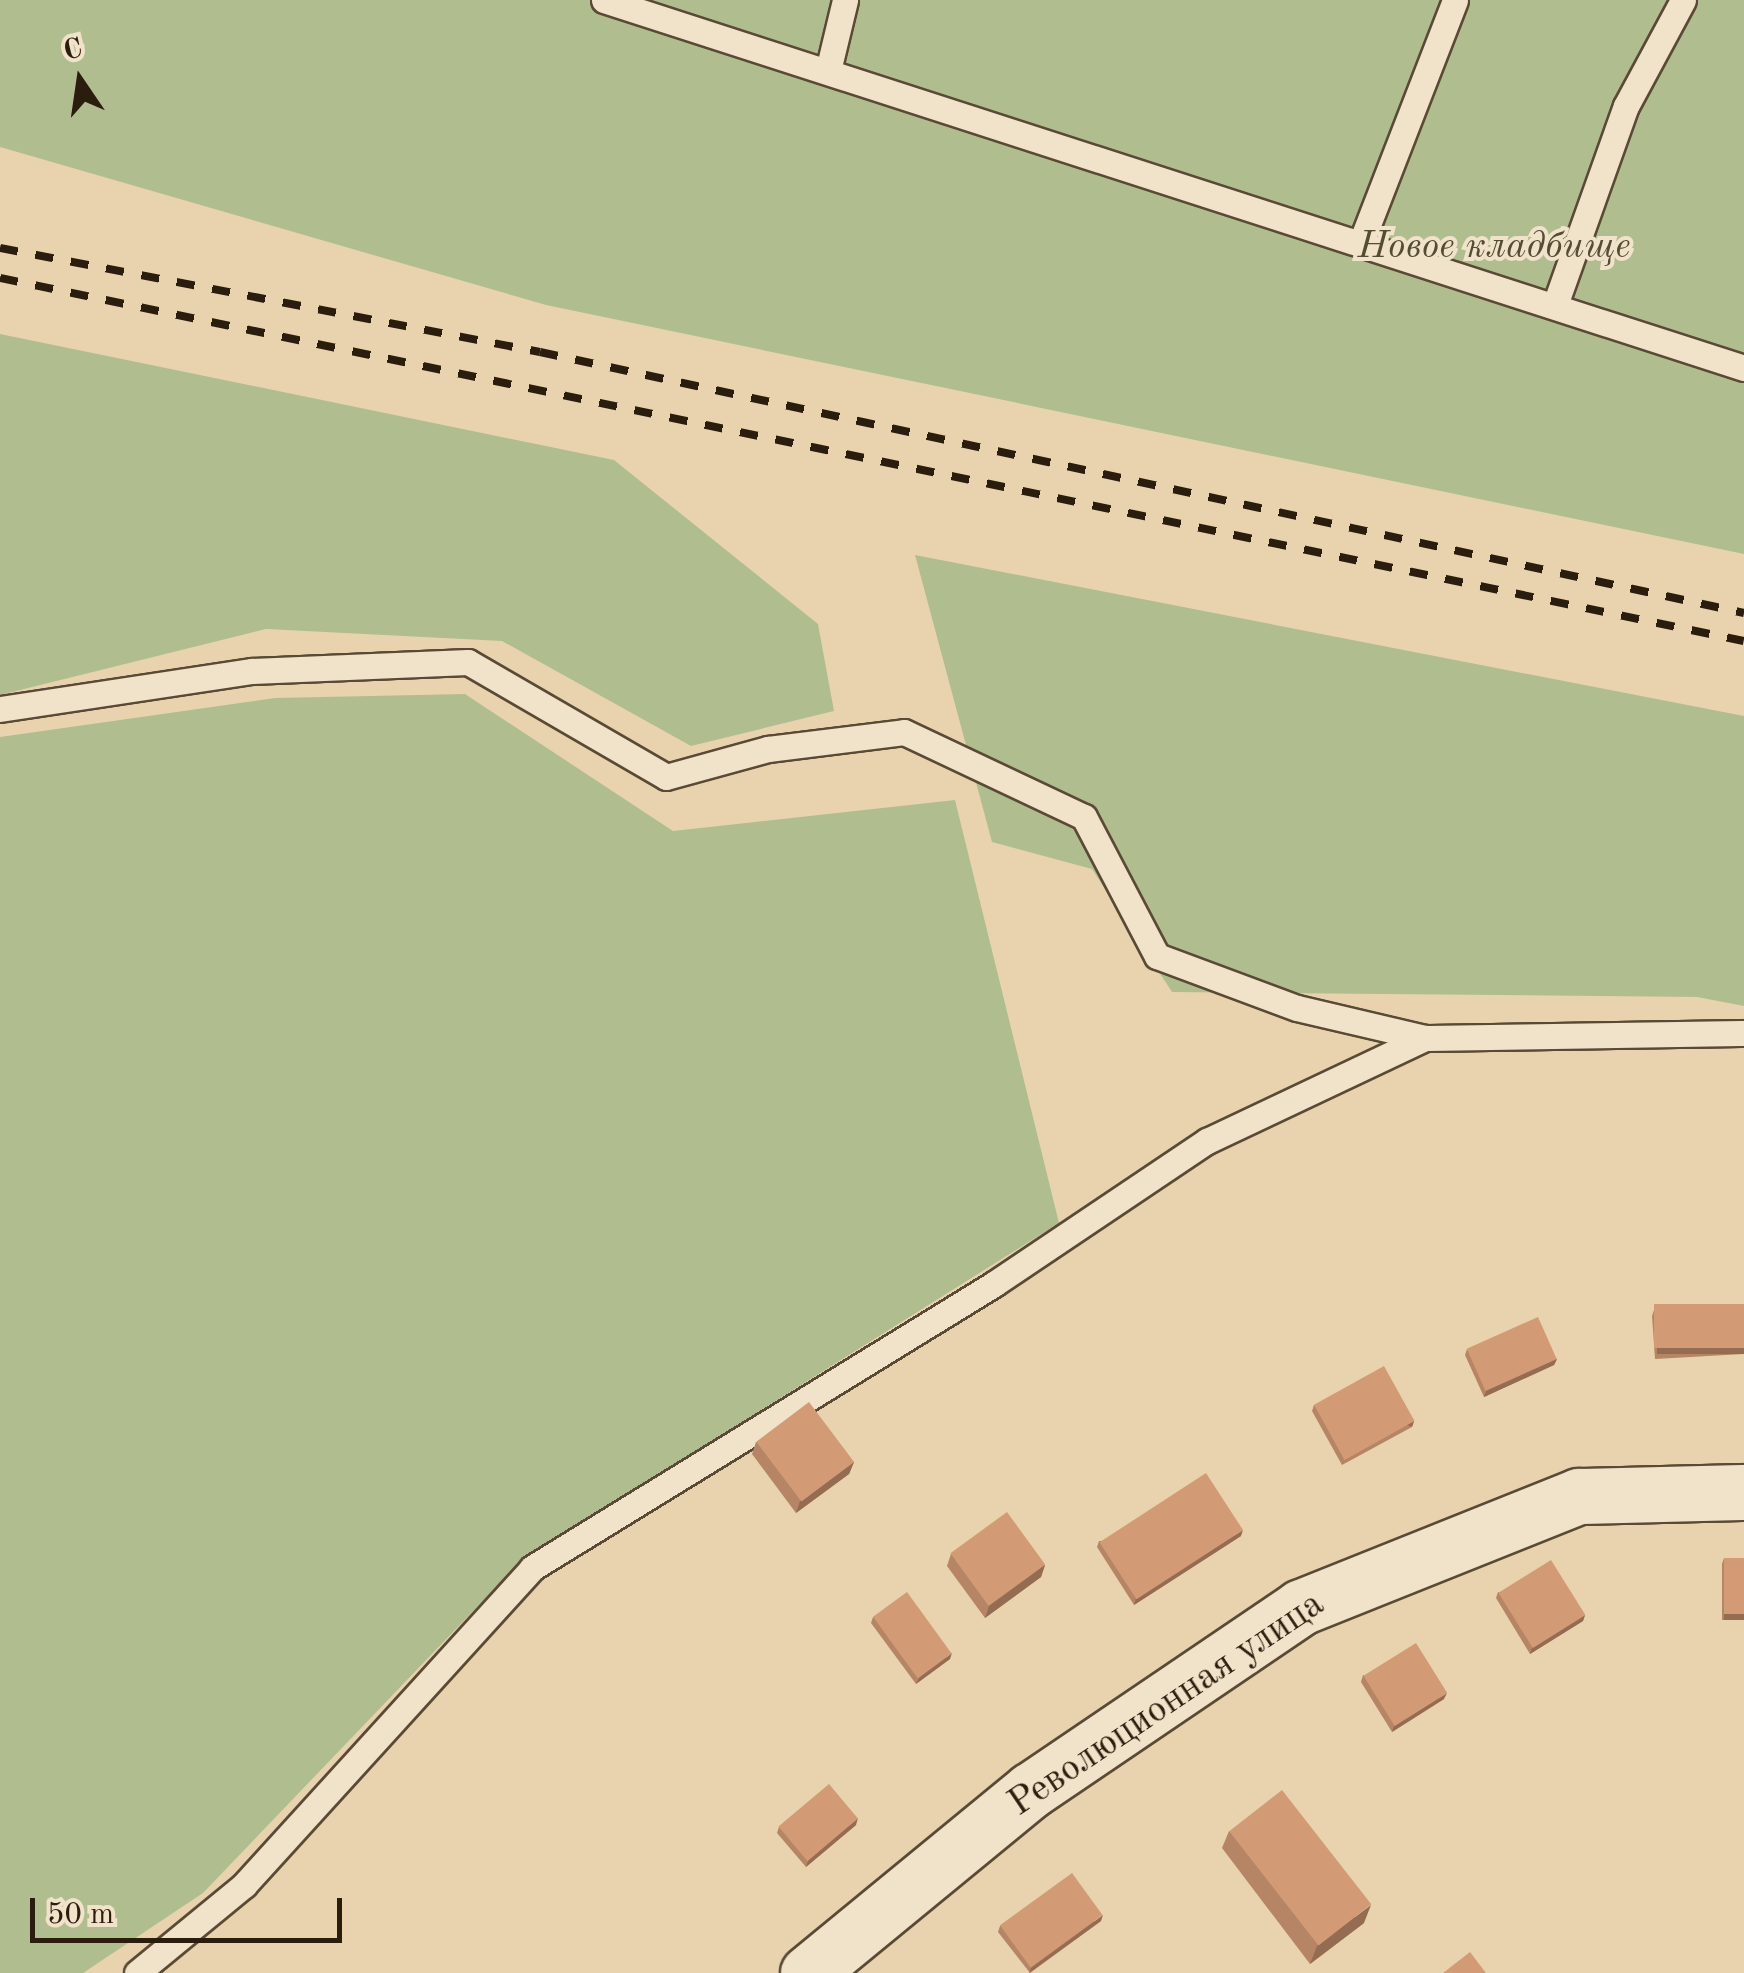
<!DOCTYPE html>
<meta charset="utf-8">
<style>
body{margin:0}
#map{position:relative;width:1744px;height:1973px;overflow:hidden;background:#e9d3ae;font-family:"Old Standard TT",serif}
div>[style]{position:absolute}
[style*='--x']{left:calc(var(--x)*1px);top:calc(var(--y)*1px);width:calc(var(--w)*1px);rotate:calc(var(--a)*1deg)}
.green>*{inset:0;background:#b0be8f}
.roads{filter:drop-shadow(2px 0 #5a4a35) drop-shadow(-2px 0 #5a4a35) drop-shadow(0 2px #5a4a35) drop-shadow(0 -2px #5a4a35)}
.service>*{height:25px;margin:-12.5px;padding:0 12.5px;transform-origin:12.5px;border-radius:12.5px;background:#f1e2ca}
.secondary>*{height:55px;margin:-27.5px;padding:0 27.5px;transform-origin:27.5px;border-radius:27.5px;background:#f1e2ca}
.rail>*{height:8px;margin-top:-4px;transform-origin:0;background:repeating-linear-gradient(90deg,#2b1d0d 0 18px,transparent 0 36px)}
.wall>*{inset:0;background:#b58565}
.shaded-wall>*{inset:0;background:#946c52;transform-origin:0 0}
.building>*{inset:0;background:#d39b75;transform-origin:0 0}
span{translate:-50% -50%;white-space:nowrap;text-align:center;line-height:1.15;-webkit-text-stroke:8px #f1e2ca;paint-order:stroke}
.park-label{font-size:38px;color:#534d34;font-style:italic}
.street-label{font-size:38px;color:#2b1d0d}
.north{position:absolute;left:30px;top:30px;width:100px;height:100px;-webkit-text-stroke:8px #f1e2ca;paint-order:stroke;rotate:347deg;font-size:28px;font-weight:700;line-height:40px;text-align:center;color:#2b1d0d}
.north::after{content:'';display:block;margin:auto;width:35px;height:45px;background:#2b1d0d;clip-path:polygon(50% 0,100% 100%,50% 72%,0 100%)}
.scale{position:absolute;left:30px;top:1898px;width:312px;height:45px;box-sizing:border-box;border:5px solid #2b1d0d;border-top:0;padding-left:12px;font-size:30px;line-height:35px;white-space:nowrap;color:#2b1d0d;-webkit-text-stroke:8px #f1e2ca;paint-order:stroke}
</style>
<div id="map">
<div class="green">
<i style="clip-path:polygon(0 0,1744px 0,1744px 554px,546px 305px,0 147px)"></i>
<i style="clip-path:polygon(0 334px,614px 460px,818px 624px,834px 711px,691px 746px,502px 641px,266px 629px,0 695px)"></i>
<i style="clip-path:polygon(915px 555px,1744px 716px,1744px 1006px,1697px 997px,1172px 992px,1092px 869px,992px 842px)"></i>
<i style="clip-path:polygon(465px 694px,673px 831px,955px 800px,1059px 1223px,521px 1561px,203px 1893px,83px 1973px,0 1973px,0 737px,275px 698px)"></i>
</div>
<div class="roads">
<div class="service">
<i style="--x:604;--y:0;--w:1198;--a:17.89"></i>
<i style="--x:828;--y:71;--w:73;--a:-76.5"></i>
<i style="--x:1362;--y:240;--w:257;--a:-68.8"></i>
<i style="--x:1555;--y:305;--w:211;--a:-70.4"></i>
<i style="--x:1626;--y:106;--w:120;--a:-61.7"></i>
<i style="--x:0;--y:709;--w:255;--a:-8.6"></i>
<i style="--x:252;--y:671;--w:216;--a:-2.4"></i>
<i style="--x:468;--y:662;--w:229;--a:30.1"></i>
<i style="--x:666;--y:777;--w:106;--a:-15.4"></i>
<i style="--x:768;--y:749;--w:137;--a:-7.1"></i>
<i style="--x:904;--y:732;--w:199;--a:25.3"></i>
<i style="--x:1084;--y:817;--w:157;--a:62.3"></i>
<i style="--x:1157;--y:956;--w:149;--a:20.4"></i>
<i style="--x:1297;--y:1008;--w:131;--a:13.2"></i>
<i style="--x:137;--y:1973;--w:139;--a:-39.4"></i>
<i style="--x:244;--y:1885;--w:428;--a:-47.7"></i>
<i style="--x:532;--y:1568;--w:542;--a:-31.58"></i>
<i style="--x:994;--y:1284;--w:257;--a:-33.9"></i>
<i style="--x:1207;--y:1141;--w:241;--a:-25.3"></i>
<i style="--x:1425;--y:1038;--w:319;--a:-0.9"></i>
</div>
<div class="secondary">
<i style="--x:808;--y:1973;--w:288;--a:-39.4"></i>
<i style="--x:1031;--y:1790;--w:326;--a:-34.1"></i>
<i style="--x:1301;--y:1607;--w:299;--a:-21.8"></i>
<i style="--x:1579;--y:1496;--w:165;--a:-1.4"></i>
</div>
</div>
<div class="rail">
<i style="--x:0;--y:248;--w:550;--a:10.9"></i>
<i style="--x:540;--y:352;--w:1232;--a:12.23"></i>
<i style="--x:0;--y:278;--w:1781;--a:11.76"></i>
</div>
<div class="wall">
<i style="clip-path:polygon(1744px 1304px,1744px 1354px,1655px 1359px,1652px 1316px,1654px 1310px)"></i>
<i style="clip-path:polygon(1467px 1349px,1557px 1359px,1554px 1365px,1484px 1397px,1465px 1355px)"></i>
<i style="clip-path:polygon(1314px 1405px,1414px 1421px,1412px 1427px,1342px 1465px,1312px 1411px)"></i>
<i style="clip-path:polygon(756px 1442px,854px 1462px,849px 1474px,796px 1513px,752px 1454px)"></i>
<i style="clip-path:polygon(1241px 1536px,1134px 1605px,1097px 1547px,1099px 1541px)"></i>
<i style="clip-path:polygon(951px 1554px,1045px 1565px,1041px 1577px,985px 1618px,947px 1566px)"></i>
<i style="clip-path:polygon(1724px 1558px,1744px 1558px,1744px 1620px,1722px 1620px,1722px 1564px)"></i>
<i style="clip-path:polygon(1498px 1592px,1585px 1615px,1583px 1621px,1530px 1654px,1496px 1598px)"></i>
<i style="clip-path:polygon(873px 1617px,950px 1659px,916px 1684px,871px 1623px)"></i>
<i style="clip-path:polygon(1363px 1675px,1444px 1699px,1392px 1732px,1361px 1682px)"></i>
<i style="clip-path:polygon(856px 1825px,806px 1867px,777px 1833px,779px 1827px)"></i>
<i style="clip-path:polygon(1229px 1831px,1364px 1923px,1310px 1964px,1222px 1848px)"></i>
<i style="clip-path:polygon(1101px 1921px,1030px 1973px,998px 1932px,1000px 1926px)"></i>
</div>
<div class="shaded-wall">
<i style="left:1744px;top:1348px;width:6px;height:87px;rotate:90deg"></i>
<i style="clip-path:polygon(1557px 1359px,1554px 1365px,1484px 1397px,1486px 1391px)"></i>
<i style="left:1414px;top:1421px;width:6px;height:80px;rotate:108deg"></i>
<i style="clip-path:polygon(854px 1462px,849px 1474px,796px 1513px,800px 1501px)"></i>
<i style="clip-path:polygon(1243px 1530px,1241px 1536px,1134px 1605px,1136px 1598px)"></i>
<i style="clip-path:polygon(1045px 1565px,1041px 1577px,985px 1618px,989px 1606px)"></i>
<i style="left:1724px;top:1614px;width:20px;height:6px"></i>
<i style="clip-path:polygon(1585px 1615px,1583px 1621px,1530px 1654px,1532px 1648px)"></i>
<i style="clip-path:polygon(952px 1653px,950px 1659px,916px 1684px,919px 1678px)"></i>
<i style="clip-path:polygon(1447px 1693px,1444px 1699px,1392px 1732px,1394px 1726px)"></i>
<i style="clip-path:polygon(858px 1818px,856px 1825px,806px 1867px,808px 1861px)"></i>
<i style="clip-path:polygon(1371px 1905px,1364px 1923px,1310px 1964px,1317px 1946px)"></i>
<i style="clip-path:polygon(1103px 1915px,1101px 1921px,1029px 1973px,1031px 1968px)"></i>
</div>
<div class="building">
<i style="left:1744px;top:1304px;width:44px;height:90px;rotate:90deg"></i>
<i style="left:1538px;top:1317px;width:46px;height:78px;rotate:66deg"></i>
<i style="left:1384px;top:1366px;width:63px;height:80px;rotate:61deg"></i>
<i style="left:809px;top:1402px;width:75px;height:66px;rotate:53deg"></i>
<i style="left:1206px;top:1473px;width:68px;height:127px;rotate:57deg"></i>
<i style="left:1007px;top:1512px;width:65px;height:70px;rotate:54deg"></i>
<i style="left:1724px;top:1558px;width:20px;height:56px"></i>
<i style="left:1551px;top:1560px;width:65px;height:62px;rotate:58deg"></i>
<i style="left:907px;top:1592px;width:76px;height:42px;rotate:54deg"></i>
<i style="left:1416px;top:1643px;width:59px;height:62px;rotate:58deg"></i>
<i style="left:829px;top:1784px;width:45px;height:66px;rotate:50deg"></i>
<i style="left:1282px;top:1790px;width:145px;height:67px;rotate:52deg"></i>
<i style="left:1072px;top:1873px;width:52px;height:89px;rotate:54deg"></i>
<i style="clip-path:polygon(1470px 1952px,1486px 1973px,1443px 1973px)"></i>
</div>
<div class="park-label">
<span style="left:1494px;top:248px">Новое кладбище</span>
</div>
<div class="street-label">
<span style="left:1167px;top:1705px;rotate:-34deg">Революционная улица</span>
</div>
<div class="north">С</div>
<div class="scale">50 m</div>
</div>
